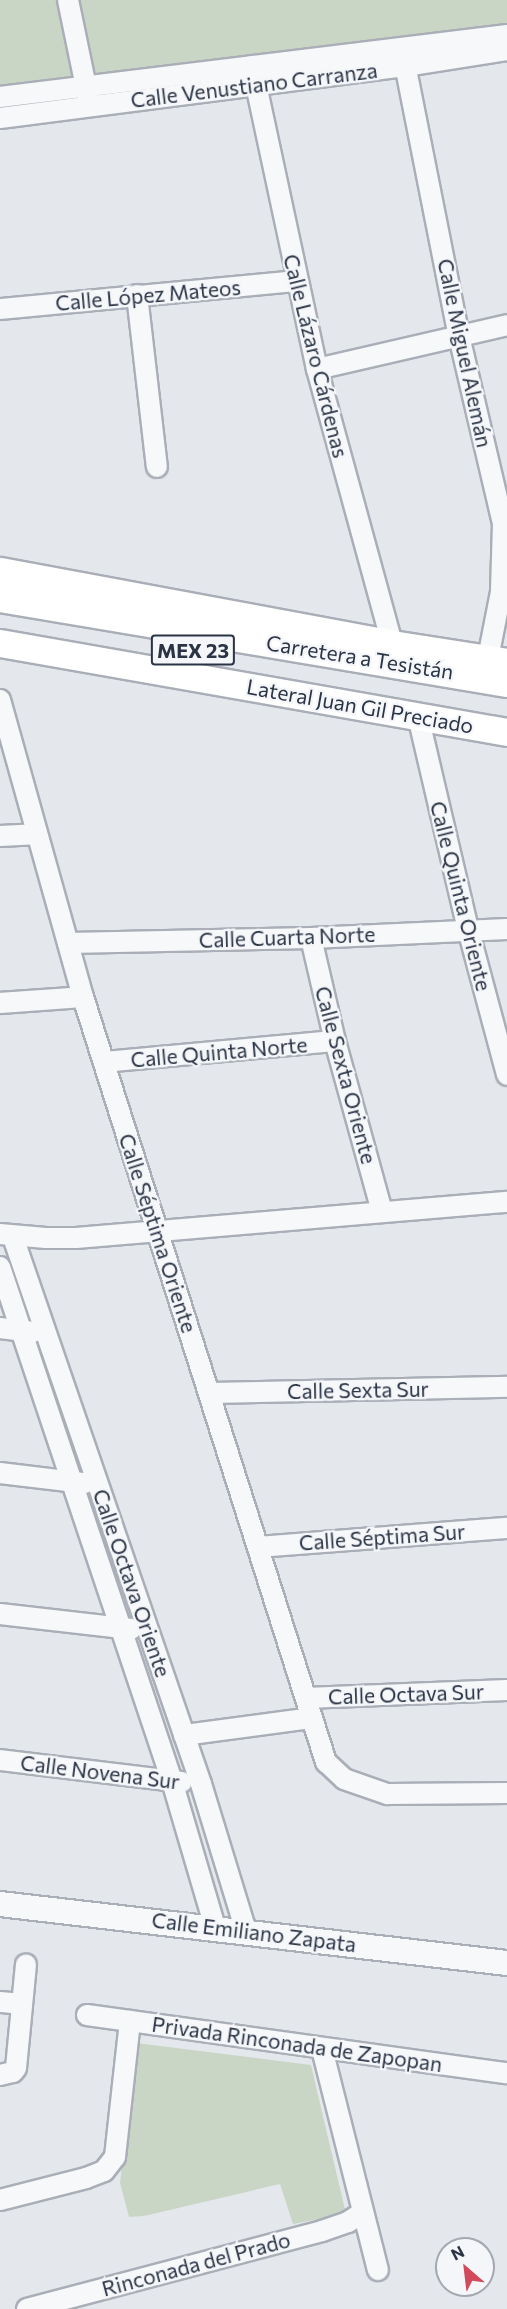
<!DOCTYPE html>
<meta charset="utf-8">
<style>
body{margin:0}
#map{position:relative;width:507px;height:2309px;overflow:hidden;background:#e4e7ec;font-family:Commissioner,sans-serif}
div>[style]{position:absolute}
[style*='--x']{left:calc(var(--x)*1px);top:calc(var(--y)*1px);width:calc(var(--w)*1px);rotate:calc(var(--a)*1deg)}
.green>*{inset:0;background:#c9d6c5}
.roads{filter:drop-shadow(2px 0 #a9aeb7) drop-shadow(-2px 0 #a9aeb7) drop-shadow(0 2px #a9aeb7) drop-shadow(0 -2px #a9aeb7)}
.minor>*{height:20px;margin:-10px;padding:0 10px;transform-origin:10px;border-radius:10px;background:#f7f8fa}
.tertiary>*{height:24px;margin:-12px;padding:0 12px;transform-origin:12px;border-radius:12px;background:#f7f8fa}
.secondary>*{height:27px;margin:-13.5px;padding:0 13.5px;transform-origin:13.5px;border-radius:13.5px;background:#fff}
.primary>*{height:30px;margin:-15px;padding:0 15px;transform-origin:15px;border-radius:15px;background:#fff}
span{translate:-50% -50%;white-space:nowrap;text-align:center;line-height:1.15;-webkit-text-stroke:4.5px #f4f6f9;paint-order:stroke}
.shield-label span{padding:2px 4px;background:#f4f6f9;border:2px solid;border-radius:4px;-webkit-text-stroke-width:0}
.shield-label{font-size:20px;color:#2b3445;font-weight:700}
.street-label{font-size:21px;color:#2b3445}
.north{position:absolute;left:435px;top:2237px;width:60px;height:60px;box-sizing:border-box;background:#f4f6f9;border:2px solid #a4a8b1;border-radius:50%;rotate:332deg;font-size:16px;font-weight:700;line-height:24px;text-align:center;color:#2b3445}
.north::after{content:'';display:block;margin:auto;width:21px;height:27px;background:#d1495b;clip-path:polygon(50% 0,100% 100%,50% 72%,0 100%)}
</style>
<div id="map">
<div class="green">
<i style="clip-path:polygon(0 0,507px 0,507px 24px,0 88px)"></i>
<i style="clip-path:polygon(136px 2043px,311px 2065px,346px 2214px,293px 2224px,280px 2184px,144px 2216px,129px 2217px,120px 2183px)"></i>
</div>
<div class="roads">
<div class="minor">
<i style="--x:68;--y:0;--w:99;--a:78.3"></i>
<i style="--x:402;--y:49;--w:293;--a:78.8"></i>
<i style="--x:459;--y:336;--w:192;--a:76.8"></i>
<i style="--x:503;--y:523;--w:69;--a:91.7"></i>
<i style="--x:501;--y:592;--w:67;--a:101.1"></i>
<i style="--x:252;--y:66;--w:310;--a:77.9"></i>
<i style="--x:317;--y:369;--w:285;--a:74.7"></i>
<i style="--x:0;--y:97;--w:511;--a:-6.97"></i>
<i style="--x:0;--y:118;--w:408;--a:-7.3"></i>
<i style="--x:405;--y:66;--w:103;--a:-8.9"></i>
<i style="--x:137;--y:295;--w:173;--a:83.4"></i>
<i style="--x:0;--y:309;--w:297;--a:-5.4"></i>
<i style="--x:317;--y:369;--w:195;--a:-13"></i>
<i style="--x:0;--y:700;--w:308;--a:74.4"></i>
<i style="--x:83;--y:997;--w:803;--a:72.38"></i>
<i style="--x:326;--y:1762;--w:25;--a:43"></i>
<i style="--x:344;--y:1779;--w:46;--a:19.2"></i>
<i style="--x:387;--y:1794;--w:120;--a:-0.5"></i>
<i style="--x:418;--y:716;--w:219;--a:76.8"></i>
<i style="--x:468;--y:929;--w:151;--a:75"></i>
<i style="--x:0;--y:836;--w:35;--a:-3"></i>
<i style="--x:311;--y:938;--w:106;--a:76.9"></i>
<i style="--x:335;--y:1041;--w:177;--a:74.6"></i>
<i style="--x:68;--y:943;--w:243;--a:-1.2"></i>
<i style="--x:311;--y:938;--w:196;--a:-2.6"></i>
<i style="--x:0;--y:1003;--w:83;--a:-4.1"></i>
<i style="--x:104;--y:1062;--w:232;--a:-5.2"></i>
<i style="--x:0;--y:1234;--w:46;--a:5"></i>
<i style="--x:46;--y:1238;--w:30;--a:0"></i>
<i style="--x:76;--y:1238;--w:433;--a:-4.8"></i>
<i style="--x:13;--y:1237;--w:578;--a:71.03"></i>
<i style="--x:201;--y:1784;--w:154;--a:73"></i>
<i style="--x:0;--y:1267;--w:542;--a:71.5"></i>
<i style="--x:172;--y:1781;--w:152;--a:73.6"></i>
<i style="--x:0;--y:1328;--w:33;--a:7"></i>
<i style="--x:209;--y:1393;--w:298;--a:-1.2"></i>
<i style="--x:0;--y:1473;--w:85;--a:6.8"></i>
<i style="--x:258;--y:1547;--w:250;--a:-4.4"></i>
<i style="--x:0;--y:1614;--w:132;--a:6.5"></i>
<i style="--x:306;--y:1698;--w:201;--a:-2.3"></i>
<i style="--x:184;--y:1735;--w:129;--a:-7.6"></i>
<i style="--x:0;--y:1760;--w:183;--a:6.9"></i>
<i style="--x:0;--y:2002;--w:21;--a:5"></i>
<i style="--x:87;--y:2015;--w:424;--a:7.9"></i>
<i style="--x:322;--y:2049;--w:228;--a:75.8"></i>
<i style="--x:0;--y:2075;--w:13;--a:-13"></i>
<i style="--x:13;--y:2072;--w:5;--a:-53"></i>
<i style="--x:16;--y:2068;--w:104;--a:-84.5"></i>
<i style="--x:0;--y:2200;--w:89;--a:-14.3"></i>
<i style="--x:86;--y:2178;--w:19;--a:-21"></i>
<i style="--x:104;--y:2171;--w:18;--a:-52"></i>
<i style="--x:115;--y:2157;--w:137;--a:-83.7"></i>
<i style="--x:27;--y:2309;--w:305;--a:-14.8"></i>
<i style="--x:322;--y:2231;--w:28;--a:-19"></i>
<i style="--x:348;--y:2222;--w:17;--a:-33"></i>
</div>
<div class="tertiary">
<i style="--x:0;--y:1904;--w:510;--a:6.64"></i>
</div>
<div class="secondary">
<i style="--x:0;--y:571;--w:399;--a:10.5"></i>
<i style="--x:392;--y:644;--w:116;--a:8.9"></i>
<i style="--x:0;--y:643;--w:515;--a:9.96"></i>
</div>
<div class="primary">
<i style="--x:0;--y:597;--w:514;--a:9.52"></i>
</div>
</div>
<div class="shield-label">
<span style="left:193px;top:650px">MEX 23</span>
</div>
<div class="street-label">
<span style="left:254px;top:85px;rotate:-7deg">Calle Venustiano Carranza</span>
<span style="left:148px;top:295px;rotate:-5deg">Calle López Mateos</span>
<span style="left:465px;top:353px;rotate:78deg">Calle Miguel Alemán</span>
<span style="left:316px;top:356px;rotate:76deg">Calle Lázaro Cárdenas</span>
<span style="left:360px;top:657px;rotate:9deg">Carretera a Tesistán</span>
<span style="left:360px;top:706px;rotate:10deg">Lateral Juan Gil Preciado</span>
<span style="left:461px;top:896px;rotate:76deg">Calle Quinta Oriente</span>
<span style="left:287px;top:937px;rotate:-2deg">Calle Cuarta Norte</span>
<span style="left:219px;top:1052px;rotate:-5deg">Calle Quinta Norte</span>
<span style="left:346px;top:1075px;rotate:75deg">Calle Sexta Oriente</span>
<span style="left:158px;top:1233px;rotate:72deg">Calle Séptima Oriente</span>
<span style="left:358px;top:1390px;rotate:-1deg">Calle Sexta Sur</span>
<span style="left:382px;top:1537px;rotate:-4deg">Calle Séptima Sur</span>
<span style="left:132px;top:1583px;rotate:71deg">Calle Octava Oriente</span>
<span style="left:406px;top:1694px;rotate:-2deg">Calle Octava Sur</span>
<span style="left:100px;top:1772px;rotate:7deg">Calle Novena Sur</span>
<span style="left:254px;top:1932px;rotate:7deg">Calle Emiliano Zapata</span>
<span style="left:297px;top:2044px;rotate:8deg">Privada Rinconada de Zapopan</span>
<span style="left:196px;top:2264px;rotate:-15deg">Rinconada del Prado</span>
</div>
<div class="north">N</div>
</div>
